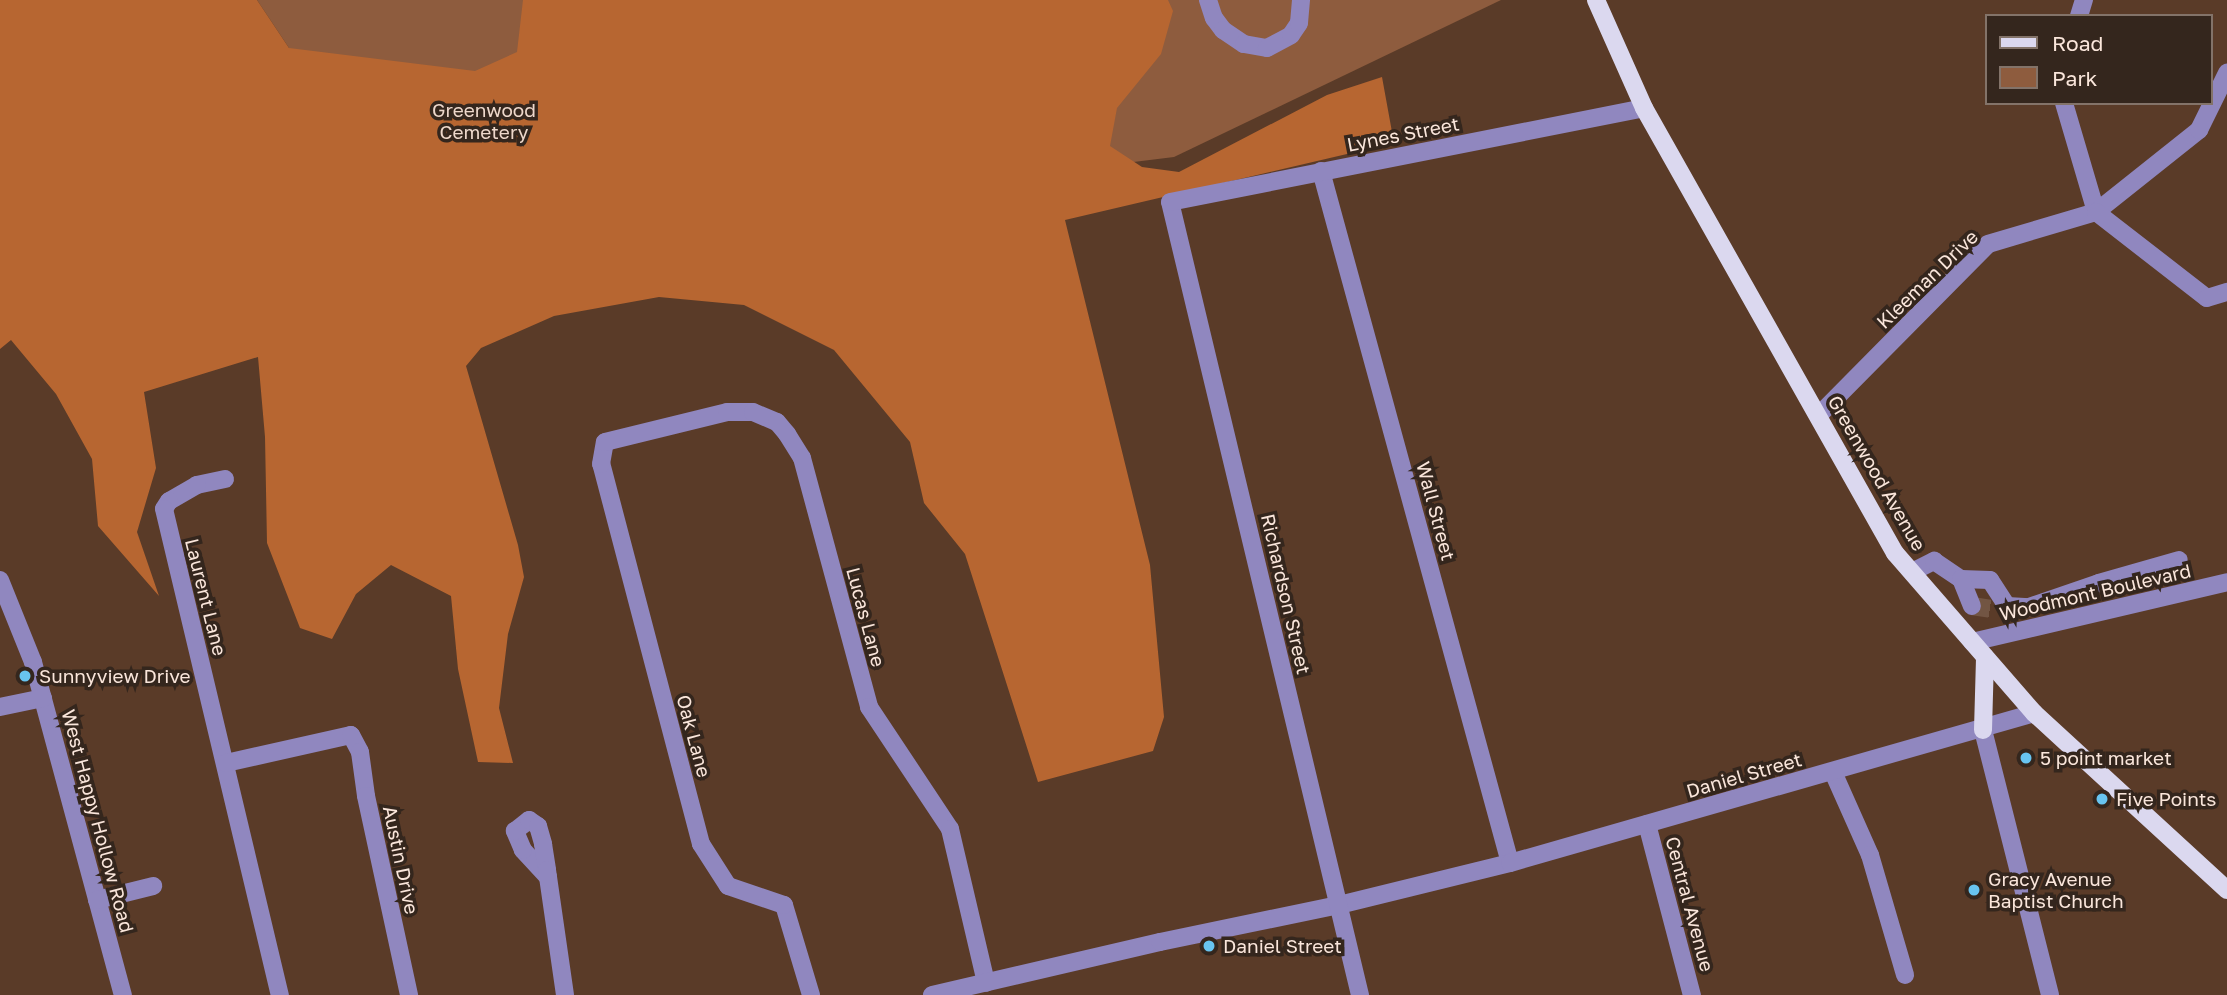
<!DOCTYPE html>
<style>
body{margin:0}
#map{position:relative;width:2227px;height:995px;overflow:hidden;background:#5a3b28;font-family:"Golos Text",sans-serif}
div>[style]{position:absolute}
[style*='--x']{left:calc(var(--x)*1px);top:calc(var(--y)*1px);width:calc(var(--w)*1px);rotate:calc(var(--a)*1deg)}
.green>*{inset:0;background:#8e5c3e}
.forest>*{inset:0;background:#b76631}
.minor-tunnel>*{height:18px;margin-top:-9px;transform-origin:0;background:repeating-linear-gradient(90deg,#725543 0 18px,transparent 0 27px)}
.minor>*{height:18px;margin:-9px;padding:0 9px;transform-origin:9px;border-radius:9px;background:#9087bf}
.major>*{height:18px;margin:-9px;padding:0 9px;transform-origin:9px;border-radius:9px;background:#dbd8ef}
.dots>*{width:19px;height:19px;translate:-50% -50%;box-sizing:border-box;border:4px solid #34261d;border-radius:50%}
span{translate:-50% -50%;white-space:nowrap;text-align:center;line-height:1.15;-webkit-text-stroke:7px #34261d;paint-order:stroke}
.park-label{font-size:19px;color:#eed8cb}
.street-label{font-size:19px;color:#fae6db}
.poi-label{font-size:19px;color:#fae6db}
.left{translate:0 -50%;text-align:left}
.legend{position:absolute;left:1985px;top:14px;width:228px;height:91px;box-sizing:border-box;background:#34261d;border:2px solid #837369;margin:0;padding:9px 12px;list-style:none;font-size:21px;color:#fae6db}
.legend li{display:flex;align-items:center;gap:14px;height:35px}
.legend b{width:35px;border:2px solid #837369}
</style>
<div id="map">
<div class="green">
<i style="clip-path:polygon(257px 0,1501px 0,1174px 157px,424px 250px)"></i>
</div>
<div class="forest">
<i style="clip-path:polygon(0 0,257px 0,289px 48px,475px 71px,517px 52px,523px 0,1168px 0,1173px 11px,1161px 54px,1117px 108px,1110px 146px,1142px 167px,1179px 172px,1327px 95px,1382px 77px,1394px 143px,1065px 220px,1150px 565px,1164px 717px,1153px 751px,1038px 782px,965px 554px,924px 503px,910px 442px,834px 350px,744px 305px,659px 297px,554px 316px,481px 348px,466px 366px,518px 545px,524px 577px,508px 634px,499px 708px,513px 763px,478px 762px,458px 669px,451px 596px,391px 565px,356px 594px,332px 639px,300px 628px,267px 543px,265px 437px,258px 357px,144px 392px,156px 468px,137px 532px,159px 596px,98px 526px,92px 459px,56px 394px,11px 340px,0 349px)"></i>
</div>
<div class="minor-tunnel">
<i style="--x:1972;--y:606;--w:19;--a:9"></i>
</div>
<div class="minor">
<i style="--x:1208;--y:0;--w:19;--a:72"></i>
<i style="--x:1214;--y:18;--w:15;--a:53"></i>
<i style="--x:1223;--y:30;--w:25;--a:34"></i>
<i style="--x:1244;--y:44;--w:23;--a:10"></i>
<i style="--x:1267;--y:48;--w:27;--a:-28"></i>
<i style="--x:1291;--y:35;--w:14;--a:-56"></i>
<i style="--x:1299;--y:23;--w:23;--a:-85"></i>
<i style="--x:2079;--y:16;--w:17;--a:-73"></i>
<i style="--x:2064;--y:103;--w:114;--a:73.6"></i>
<i style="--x:2096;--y:212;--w:132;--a:-38.5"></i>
<i style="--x:2199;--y:130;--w:64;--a:-63.8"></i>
<i style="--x:1321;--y:171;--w:717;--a:74.72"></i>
<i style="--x:1819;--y:415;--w:240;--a:-45.3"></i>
<i style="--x:1988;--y:244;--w:113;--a:-16.5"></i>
<i style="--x:2096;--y:212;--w:140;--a:37.8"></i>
<i style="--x:2207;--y:298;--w:21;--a:-17"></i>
<i style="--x:225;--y:479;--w:29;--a:168"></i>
<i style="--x:197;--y:485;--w:32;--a:150"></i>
<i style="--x:169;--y:501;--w:9;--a:122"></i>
<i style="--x:164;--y:509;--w:500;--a:76.6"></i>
<i style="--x:1912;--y:572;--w:25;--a:-27"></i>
<i style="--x:1934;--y:561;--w:32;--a:34"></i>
<i style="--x:1961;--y:579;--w:29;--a:2"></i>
<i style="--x:1990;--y:580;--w:31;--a:57"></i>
<i style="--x:2007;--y:606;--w:22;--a:3"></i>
<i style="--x:2029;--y:607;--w:74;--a:-18.9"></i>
<i style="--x:2099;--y:583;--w:83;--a:-16"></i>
<i style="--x:1961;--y:579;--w:29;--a:68"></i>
<i style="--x:0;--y:580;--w:88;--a:68.1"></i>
<i style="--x:33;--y:662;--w:345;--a:74.9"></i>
<i style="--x:1972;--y:642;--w:262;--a:-13.2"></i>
<i style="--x:0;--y:707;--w:44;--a:-11.8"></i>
<i style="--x:1983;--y:730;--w:273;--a:75.8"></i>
<i style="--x:226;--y:763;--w:128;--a:-12.6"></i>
<i style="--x:351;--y:735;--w:19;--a:62"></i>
<i style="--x:360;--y:752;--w:44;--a:82.2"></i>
<i style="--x:366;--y:796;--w:204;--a:77.8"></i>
<i style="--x:1833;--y:772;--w:91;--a:66"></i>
<i style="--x:1870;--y:855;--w:125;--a:73.7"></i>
<i style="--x:1647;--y:824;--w:177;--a:75.3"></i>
<i style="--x:548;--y:877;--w:37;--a:-133"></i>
<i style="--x:523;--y:850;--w:21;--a:-113"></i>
<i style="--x:515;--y:831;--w:18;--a:-38"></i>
<i style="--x:529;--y:820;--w:11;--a:34"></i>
<i style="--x:538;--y:826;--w:19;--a:74"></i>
<i style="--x:543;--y:844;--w:26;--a:81"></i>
<i style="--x:547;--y:870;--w:126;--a:81.8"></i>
<i style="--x:97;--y:900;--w:58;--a:-14"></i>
<i style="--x:811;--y:995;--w:94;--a:-106.7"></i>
<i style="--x:784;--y:905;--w:59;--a:-161.3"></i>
<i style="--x:728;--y:886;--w:50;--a:-122.7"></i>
<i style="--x:701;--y:844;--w:393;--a:-104.7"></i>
<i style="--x:601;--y:464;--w:22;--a:-80"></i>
<i style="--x:605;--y:442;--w:126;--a:-13.8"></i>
<i style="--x:727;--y:412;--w:26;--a:0"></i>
<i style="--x:753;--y:412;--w:26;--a:23"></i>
<i style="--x:777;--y:422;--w:16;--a:50"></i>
<i style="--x:787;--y:434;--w:28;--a:58"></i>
<i style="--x:802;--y:458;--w:258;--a:74.9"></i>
<i style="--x:869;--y:707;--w:146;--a:56.4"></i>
<i style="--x:950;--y:829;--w:158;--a:76.8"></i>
<i style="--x:932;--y:995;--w:234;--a:-13.1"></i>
<i style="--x:1160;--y:942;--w:183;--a:-11.7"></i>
<i style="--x:1339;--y:905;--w:176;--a:-13.8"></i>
<i style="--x:1510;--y:863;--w:545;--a:-15.97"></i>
<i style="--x:1360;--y:995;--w:815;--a:-103.47"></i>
<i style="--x:1170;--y:202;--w:483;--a:-11.2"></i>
</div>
<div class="major">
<i style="--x:1596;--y:0;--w:118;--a:66"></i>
<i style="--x:1644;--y:108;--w:511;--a:60.58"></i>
<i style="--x:1895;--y:553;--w:212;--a:49"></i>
<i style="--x:2034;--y:713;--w:262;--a:42.5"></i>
<i style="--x:1983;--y:730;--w:73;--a:-88.4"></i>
</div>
<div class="dots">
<i style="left:25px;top:676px;background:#68c4f0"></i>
<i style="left:2026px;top:758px;background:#68c4f0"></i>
<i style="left:2102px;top:799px;background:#68c4f0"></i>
<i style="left:1974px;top:890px;background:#68c4f0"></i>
<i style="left:1209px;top:946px;background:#68c4f0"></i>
</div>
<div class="park-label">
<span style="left:484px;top:121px">Greenwood<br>Cemetery</span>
</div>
<div class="street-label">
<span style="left:1403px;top:134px;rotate:-11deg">Lynes Street</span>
<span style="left:1927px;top:279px;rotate:-44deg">Kleeman Drive</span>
<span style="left:1877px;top:473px;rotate:60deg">Greenwood Avenue</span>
<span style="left:1436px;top:511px;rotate:75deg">Wall Street</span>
<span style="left:2095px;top:592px;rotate:-13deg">Woodmont Boulevard</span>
<span style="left:1286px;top:594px;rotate:77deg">Richardson Street</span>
<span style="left:206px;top:597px;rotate:76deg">Laurent Lane</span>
<span style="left:866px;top:617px;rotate:75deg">Lucas Lane</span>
<span style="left:694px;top:736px;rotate:75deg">Oak Lane</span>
<span style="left:1744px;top:775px;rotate:-16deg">Daniel Street</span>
<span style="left:98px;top:821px;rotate:75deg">West Happy Hollow Road</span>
<span style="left:401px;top:860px;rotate:78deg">Austin Drive</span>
<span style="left:1690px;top:904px;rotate:75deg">Central Avenue</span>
</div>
<div class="poi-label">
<span class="left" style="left:39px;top:676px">Sunnyview Drive</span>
<span class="left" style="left:2040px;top:758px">5 point market</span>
<span class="left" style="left:2116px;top:799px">Five Points</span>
<span class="left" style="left:1988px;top:890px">Gracy Avenue<br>Baptist Church</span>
<span class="left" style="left:1223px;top:946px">Daniel Street</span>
</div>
<ul class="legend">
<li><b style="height:9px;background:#dbd8ef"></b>Road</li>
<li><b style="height:19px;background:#8e5c3e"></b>Park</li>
</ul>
</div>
